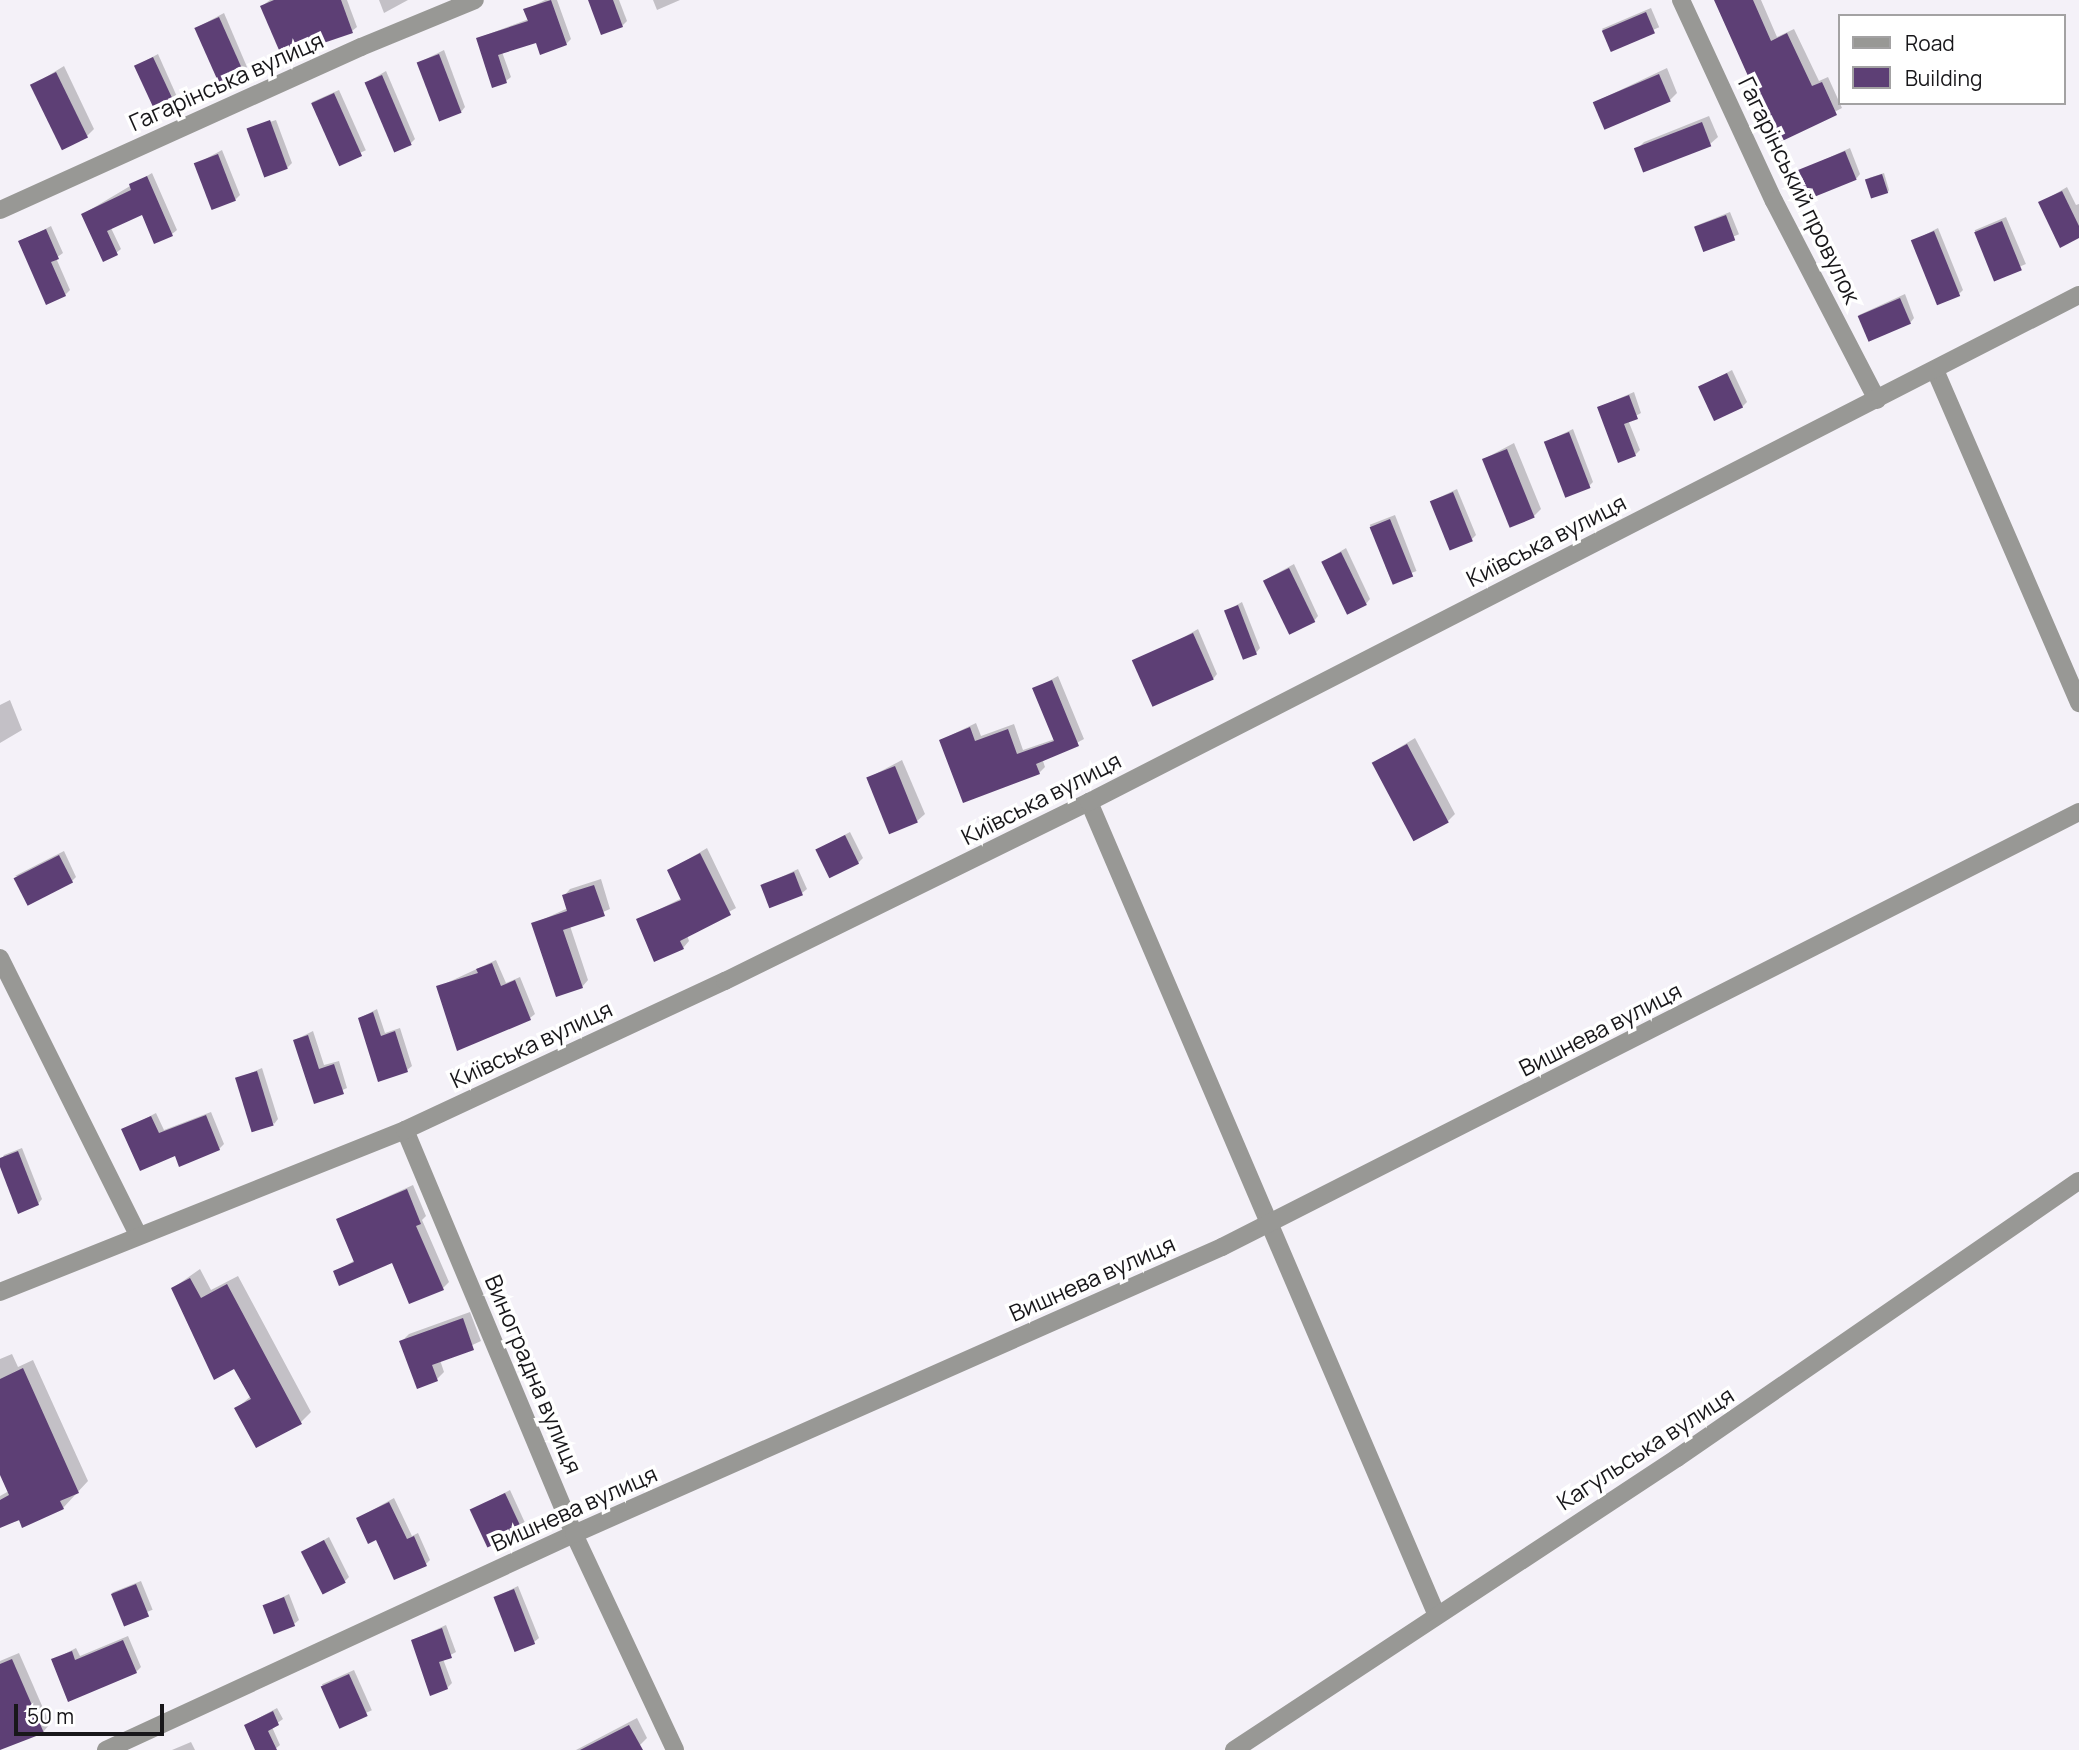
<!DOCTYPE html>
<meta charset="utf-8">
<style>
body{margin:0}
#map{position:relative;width:2079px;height:1750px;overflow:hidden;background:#f4f1f8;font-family:Manrope,sans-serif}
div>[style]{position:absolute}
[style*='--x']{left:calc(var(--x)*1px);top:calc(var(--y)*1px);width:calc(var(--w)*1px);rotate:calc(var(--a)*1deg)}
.shadow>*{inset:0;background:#0003;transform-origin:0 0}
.building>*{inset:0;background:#5d3f75;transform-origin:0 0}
.minor>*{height:18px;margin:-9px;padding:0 9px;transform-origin:9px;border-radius:9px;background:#989895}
span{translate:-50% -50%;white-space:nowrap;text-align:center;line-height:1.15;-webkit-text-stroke:7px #fff;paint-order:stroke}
.street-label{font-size:23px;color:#18171a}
.legend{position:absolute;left:1838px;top:14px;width:228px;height:91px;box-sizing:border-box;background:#fff;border:2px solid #a3a2a3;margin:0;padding:9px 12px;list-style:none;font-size:21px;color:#18171a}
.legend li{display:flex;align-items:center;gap:14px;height:35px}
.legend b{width:35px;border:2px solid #a3a2a3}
.scale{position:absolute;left:14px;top:1704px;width:150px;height:32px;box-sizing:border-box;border:4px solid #18171a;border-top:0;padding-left:9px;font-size:21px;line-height:24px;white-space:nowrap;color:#18171a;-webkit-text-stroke:5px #fff;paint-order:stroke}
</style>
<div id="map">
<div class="shadow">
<i style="clip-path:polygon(270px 0,347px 0,357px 27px,352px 31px,262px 6px)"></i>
<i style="clip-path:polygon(379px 0,408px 0,384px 13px)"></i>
<i style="clip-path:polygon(545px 0,557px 0,571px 39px,566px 44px,537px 41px,502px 52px,511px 77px,506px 81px,478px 38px,529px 19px,525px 10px)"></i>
<i style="clip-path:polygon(590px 0,619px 0,627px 21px,622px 26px)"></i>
<i style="clip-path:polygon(653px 0,680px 0,657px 10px)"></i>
<i style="clip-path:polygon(1717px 0,1761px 0,1777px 37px,1794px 29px,1819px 81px,1828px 77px,1842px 108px,1779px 141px)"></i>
<i style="left:1651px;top:8px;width:21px;height:53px;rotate:67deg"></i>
<i style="clip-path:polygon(224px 13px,247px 67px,243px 71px,196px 28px)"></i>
<i style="clip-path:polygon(444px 50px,465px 107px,461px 112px,418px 63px)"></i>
<i style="clip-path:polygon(158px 54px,178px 99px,174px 104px,136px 66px)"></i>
<i style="clip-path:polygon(64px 66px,94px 129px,87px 136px,33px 85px)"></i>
<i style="clip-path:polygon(1667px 68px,1677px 93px,1670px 100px,1595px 102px)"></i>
<i style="clip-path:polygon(386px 71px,415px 139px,410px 144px,366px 83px)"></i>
<i style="left:339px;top:90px;width:66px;height:30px;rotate:66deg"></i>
<i style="clip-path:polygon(1709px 116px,1718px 137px,1710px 144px,1645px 170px,1637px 149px,1644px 142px)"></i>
<i style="clip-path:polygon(276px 120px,292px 163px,287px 168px,249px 129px)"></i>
<i style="clip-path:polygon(1850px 148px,1860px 174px,1856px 179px,1800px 171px)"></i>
<i style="clip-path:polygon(222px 150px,240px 195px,235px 200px,196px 164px)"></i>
<i style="clip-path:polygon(152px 173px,177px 230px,172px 234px,143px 213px,111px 228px,121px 249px,116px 253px,83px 214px)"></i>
<i style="clip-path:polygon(1884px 173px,1889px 190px,1888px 192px,1869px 178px)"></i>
<i style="clip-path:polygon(2067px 187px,2076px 205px,2079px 204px,2079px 236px,2040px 203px)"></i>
<i style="left:1730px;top:212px;width:24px;height:38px;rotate:68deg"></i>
<i style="left:2006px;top:217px;width:51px;height:34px;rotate:67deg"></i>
<i style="clip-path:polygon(51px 226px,63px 253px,56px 258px,70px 290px,65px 295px,20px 242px)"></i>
<i style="clip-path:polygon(1938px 228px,1963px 290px,1959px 294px,1913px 241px)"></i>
<i style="clip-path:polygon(1905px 294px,1914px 318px,1910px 323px,1859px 315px)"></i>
<i style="clip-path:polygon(1732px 370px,1747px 402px,1742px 407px,1700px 387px)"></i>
<i style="clip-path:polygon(1634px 392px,1641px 413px,1628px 420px,1640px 450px,1635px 455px,1599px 407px)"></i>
<i style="clip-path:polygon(1573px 429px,1593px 482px,1589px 486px,1546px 442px)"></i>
<i style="clip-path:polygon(1514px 443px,1541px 509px,1534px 516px,1484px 459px)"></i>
<i style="clip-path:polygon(1457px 489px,1476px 535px,1472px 539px,1432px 501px)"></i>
<i style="left:1395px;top:515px;width:60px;height:27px;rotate:69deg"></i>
<i style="clip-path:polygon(1346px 548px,1370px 599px,1366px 604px,1323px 562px)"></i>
<i style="clip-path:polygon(1294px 564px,1318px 616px,1314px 621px,1265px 580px)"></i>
<i style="clip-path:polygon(1242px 602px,1260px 648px,1256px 653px,1226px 611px)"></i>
<i style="clip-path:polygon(1198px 629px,1217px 674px,1213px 679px,1136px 665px)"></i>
<i style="clip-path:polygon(1058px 676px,1084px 739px,1043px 761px,1045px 767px,1039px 773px,941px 740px,976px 723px,981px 736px,1014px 724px,1023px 750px,1055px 739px,1034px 689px)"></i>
<i style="clip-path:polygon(10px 700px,22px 730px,0 743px,0 705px)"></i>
<i style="clip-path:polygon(1415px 738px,1455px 814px,1448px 821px,1374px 763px)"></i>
<i style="clip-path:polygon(902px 760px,925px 814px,917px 821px,868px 778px)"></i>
<i style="clip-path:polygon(850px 832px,863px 858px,858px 863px,817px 850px)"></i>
<i style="clip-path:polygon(707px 848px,736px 908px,687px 935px,689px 941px,683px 948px,638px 920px,682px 898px,669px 871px)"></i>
<i style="clip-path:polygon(64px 851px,76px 877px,71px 882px,15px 876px)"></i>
<i style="clip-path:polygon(798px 869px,807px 889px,802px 893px,763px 886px)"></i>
<i style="clip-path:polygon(601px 879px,610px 909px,570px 926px,588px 980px,582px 987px,533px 924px,568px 908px,564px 896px,570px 889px)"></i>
<i style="clip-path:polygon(496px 960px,506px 983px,520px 977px,535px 1014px,530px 1018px,438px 987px)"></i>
<i style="clip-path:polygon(377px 1009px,385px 1033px,400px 1028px,412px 1066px,407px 1070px,360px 1018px)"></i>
<i style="clip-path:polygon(313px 1031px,324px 1065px,339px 1061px,347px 1088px,315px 1102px,295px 1040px)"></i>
<i style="clip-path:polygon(262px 1068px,278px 1119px,274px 1124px,237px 1079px)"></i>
<i style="clip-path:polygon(211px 1112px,224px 1144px,219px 1149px,123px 1130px,156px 1113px,164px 1130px)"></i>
<i style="clip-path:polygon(22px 1148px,42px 1199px,38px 1204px,0 1162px,4px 1155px)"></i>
<i style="clip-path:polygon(413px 1185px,426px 1216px,422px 1220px,449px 1282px,443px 1288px,393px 1260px,335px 1272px,355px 1260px,338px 1219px)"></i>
<i style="clip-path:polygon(200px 1269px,211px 1290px,238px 1276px,311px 1412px,301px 1422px,236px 1409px,251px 1396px,235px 1366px,173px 1288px)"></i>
<i style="clip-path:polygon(470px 1312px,481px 1341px,440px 1360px,444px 1372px,437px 1379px,401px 1342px,409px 1334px)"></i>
<i style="clip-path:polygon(12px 1354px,18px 1367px,33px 1360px,88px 1481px,63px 1508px,0 1526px,0 1496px,9px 1491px,0 1471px,0 1359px)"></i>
<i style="clip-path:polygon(510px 1490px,526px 1525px,522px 1529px,472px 1510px)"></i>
<i style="clip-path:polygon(394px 1498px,412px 1536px,418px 1533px,430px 1560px,426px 1564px,377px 1537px,358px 1518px)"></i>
<i style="clip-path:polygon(329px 1537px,349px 1577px,345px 1581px,303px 1552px)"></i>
<i style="left:141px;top:1581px;width:31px;height:31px;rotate:68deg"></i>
<i style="clip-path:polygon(518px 1586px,539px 1638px,534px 1642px,496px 1597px)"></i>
<i style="clip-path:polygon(289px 1594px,299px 1620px,294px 1624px,265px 1606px)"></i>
<i style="clip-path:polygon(446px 1625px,456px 1652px,443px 1659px,452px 1683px,447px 1688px,413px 1640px)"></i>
<i style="clip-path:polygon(128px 1636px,141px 1667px,136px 1672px,53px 1660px,76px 1648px,80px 1656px)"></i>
<i style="clip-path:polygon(19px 1653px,50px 1724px,43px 1732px,0 1741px,0 1661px)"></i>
<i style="left:354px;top:1670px;width:44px;height:35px;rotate:66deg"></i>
<i style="clip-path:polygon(277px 1708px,283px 1719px,272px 1727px,280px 1745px,274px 1750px,257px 1750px,246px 1725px)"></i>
<i style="clip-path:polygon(637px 1718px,647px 1738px,640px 1745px,631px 1750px,576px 1750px)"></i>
<i style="clip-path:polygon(191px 1742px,195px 1750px,172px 1750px)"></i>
</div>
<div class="building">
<i style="clip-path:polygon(274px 0,341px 0,353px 33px,282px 57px,260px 6px)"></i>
<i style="clip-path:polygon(551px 0,567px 45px,540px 55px,536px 43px,498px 55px,507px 83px,492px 88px,476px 38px,528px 21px,523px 9px)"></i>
<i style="clip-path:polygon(588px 0,613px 0,623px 27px,601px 35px)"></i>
<i style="clip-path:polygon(1714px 0,1753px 0,1771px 41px,1787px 33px,1812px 86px,1822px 82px,1837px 115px,1778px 143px)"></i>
<i style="left:1646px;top:12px;width:23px;height:48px;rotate:67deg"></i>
<i style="left:219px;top:17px;width:61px;height:27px;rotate:66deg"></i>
<i style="left:439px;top:54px;width:63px;height:24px;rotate:69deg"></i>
<i style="left:153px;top:57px;width:53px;height:21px;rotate:65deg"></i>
<i style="left:56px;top:72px;width:73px;height:29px;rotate:64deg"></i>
<i style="left:1659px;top:74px;width:30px;height:72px;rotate:67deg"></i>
<i style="left:382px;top:75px;width:76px;height:19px;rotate:67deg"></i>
<i style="left:334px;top:93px;width:69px;height:25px;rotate:66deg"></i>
<i style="left:270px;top:120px;width:52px;height:25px;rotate:70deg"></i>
<i style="left:1702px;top:122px;width:26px;height:73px;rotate:69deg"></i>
<i style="left:1845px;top:151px;width:31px;height:52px;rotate:68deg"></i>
<i style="left:218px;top:154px;width:50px;height:26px;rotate:69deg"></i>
<i style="left:1882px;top:174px;width:20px;height:18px;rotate:72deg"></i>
<i style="clip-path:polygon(147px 176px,173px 236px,154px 244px,142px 215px,107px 231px,118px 255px,103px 262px,81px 214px,131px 190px,129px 184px)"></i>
<i style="clip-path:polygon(2062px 191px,2079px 226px,2079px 238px,2060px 248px,2038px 202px)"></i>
<i style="left:1726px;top:215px;width:27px;height:34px;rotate:70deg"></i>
<i style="left:2002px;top:221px;width:53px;height:30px;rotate:68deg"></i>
<i style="clip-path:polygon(46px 229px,59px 259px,51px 262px,66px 296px,46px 305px,18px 241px)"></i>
<i style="left:1934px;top:231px;width:70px;height:25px;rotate:68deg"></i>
<i style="left:1900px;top:298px;width:28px;height:46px;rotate:67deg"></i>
<i style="left:1727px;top:373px;width:38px;height:32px;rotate:65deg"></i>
<i style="clip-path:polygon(1629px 395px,1638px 419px,1624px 424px,1636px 456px,1618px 463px,1597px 407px)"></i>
<i style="left:1569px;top:432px;width:60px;height:27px;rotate:69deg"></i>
<i style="left:1507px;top:449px;width:74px;height:27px;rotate:68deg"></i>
<i style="left:1453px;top:492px;width:53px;height:25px;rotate:68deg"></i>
<i style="left:1390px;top:519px;width:62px;height:22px;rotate:68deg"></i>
<i style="left:1341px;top:552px;width:59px;height:22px;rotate:64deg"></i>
<i style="left:1289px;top:568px;width:60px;height:29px;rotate:64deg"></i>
<i style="left:1238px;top:605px;width:53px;height:15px;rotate:69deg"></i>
<i style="left:1193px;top:633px;width:51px;height:67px;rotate:66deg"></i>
<i style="clip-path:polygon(1052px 680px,1079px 746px,1036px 764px,1040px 774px,963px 803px,939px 740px,970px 727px,975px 741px,1008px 729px,1017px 754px,1054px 741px,1032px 688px)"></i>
<i style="left:1407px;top:744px;width:89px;height:40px;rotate:62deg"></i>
<i style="left:895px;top:766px;width:61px;height:31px;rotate:68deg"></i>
<i style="left:845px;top:835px;width:32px;height:33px;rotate:64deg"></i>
<i style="clip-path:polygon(700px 853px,731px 915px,680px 941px,684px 949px,654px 962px,636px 919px,681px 900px,667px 870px)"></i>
<i style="left:59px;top:855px;width:31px;height:51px;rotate:63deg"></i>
<i style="left:794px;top:872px;width:25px;height:36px;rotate:69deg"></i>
<i style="clip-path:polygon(594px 885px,605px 916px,563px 930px,583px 988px,556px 997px,531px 923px,567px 911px,562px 895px)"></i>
<i style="clip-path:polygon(492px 963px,501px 986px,515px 980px,531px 1020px,457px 1051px,436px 986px,478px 973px,476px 969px)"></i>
<i style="clip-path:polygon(373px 1012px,381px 1036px,395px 1031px,408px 1072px,378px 1082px,358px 1018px)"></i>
<i style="clip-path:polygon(308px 1035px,319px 1069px,334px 1064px,344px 1094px,314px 1104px,293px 1040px)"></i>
<i style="left:257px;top:1071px;width:57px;height:23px;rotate:73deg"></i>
<i style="clip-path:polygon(206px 1115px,220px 1150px,179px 1167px,175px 1156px,140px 1171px,121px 1129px,151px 1116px,159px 1133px)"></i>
<i style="clip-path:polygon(18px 1151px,39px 1205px,18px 1214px,0 1167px,0 1158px)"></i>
<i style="clip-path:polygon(407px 1189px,421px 1224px,416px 1226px,444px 1290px,409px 1304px,392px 1263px,339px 1286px,333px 1271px,354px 1262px,336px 1219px)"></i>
<i style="clip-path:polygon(190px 1278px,201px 1298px,227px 1284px,302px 1424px,256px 1448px,234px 1408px,251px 1399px,234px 1369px,214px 1380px,171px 1288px)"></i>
<i style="clip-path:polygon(463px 1318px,474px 1350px,432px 1365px,438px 1381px,417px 1389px,399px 1341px)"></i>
<i style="clip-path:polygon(23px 1368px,79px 1493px,60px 1501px,64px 1509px,22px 1528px,19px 1520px,0 1528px,0 1500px,9px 1495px,0 1475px,0 1379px)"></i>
<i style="left:505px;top:1493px;width:42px;height:39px;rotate:65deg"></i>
<i style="clip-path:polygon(389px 1502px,407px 1539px,414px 1536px,427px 1566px,394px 1580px,376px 1540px,368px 1544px,356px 1518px)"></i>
<i style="left:324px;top:1540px;width:48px;height:26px;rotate:63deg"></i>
<i style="left:136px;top:1584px;width:35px;height:27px;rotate:68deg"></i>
<i style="left:514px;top:1589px;width:59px;height:22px;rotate:69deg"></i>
<i style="left:284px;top:1597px;width:31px;height:23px;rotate:69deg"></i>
<i style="clip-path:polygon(442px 1628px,452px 1658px,439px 1662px,448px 1689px,430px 1696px,411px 1640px)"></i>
<i style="clip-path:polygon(123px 1640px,137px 1673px,68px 1702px,51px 1659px,72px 1651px,75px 1660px)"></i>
<i style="clip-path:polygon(12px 1659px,44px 1733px,0 1750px,0 1664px)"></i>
<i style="left:349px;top:1674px;width:46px;height:31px;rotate:66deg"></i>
<i style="clip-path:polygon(273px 1711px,279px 1725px,268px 1731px,277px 1750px,255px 1750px,244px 1725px)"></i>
<i style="clip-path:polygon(629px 1725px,643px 1750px,580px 1750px)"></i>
</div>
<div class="minor">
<i style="--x:1681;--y:0;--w:221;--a:65.2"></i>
<i style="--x:1774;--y:201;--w:224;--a:62.6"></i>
<i style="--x:0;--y:210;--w:396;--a:-24.3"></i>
<i style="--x:361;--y:47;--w:123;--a:-22.4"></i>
<i style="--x:1935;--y:370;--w:363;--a:66.6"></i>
<i style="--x:1089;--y:802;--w:882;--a:66.84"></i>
<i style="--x:0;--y:958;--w:309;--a:63.5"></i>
<i style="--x:405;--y:1130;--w:438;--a:67.3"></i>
<i style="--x:574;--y:1534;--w:238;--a:64.9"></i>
<i style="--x:0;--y:1292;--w:436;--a:-21.8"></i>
<i style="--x:405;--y:1130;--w:353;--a:-25"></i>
<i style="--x:725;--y:981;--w:406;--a:-26.2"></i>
<i style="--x:1089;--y:802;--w:1112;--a:-27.12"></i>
<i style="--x:106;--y:1750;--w:515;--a:-24.78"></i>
<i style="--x:574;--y:1534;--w:709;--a:-23.89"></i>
<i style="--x:1222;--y:1247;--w:961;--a:-26.91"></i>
<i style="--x:1234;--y:1750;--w:531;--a:-33.39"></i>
<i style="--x:1677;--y:1458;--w:488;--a:-34.6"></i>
</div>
<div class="street-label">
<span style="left:226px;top:81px;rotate:-24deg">Гагарінська вулиця</span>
<span style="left:1800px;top:190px;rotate:64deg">Гагарінський провулок</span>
<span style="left:1546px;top:540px;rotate:-27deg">Київська вулиця</span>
<span style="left:1041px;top:798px;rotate:-27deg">Київська вулиця</span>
<span style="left:1600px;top:1029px;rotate:-27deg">Вишнева вулиця</span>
<span style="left:531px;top:1044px;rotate:-25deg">Київська вулиця</span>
<span style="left:1092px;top:1278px;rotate:-24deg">Вишнева вулиця</span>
<span style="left:534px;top:1374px;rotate:67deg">Виноградна вулиця</span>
<span style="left:1645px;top:1448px;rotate:-33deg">Кагульська вулиця</span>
<span style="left:574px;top:1508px;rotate:-24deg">Вишнева вулиця</span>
</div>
<ul class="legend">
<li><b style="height:9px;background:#989895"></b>Road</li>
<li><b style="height:19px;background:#5d3f75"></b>Building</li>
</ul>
<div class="scale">50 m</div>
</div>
